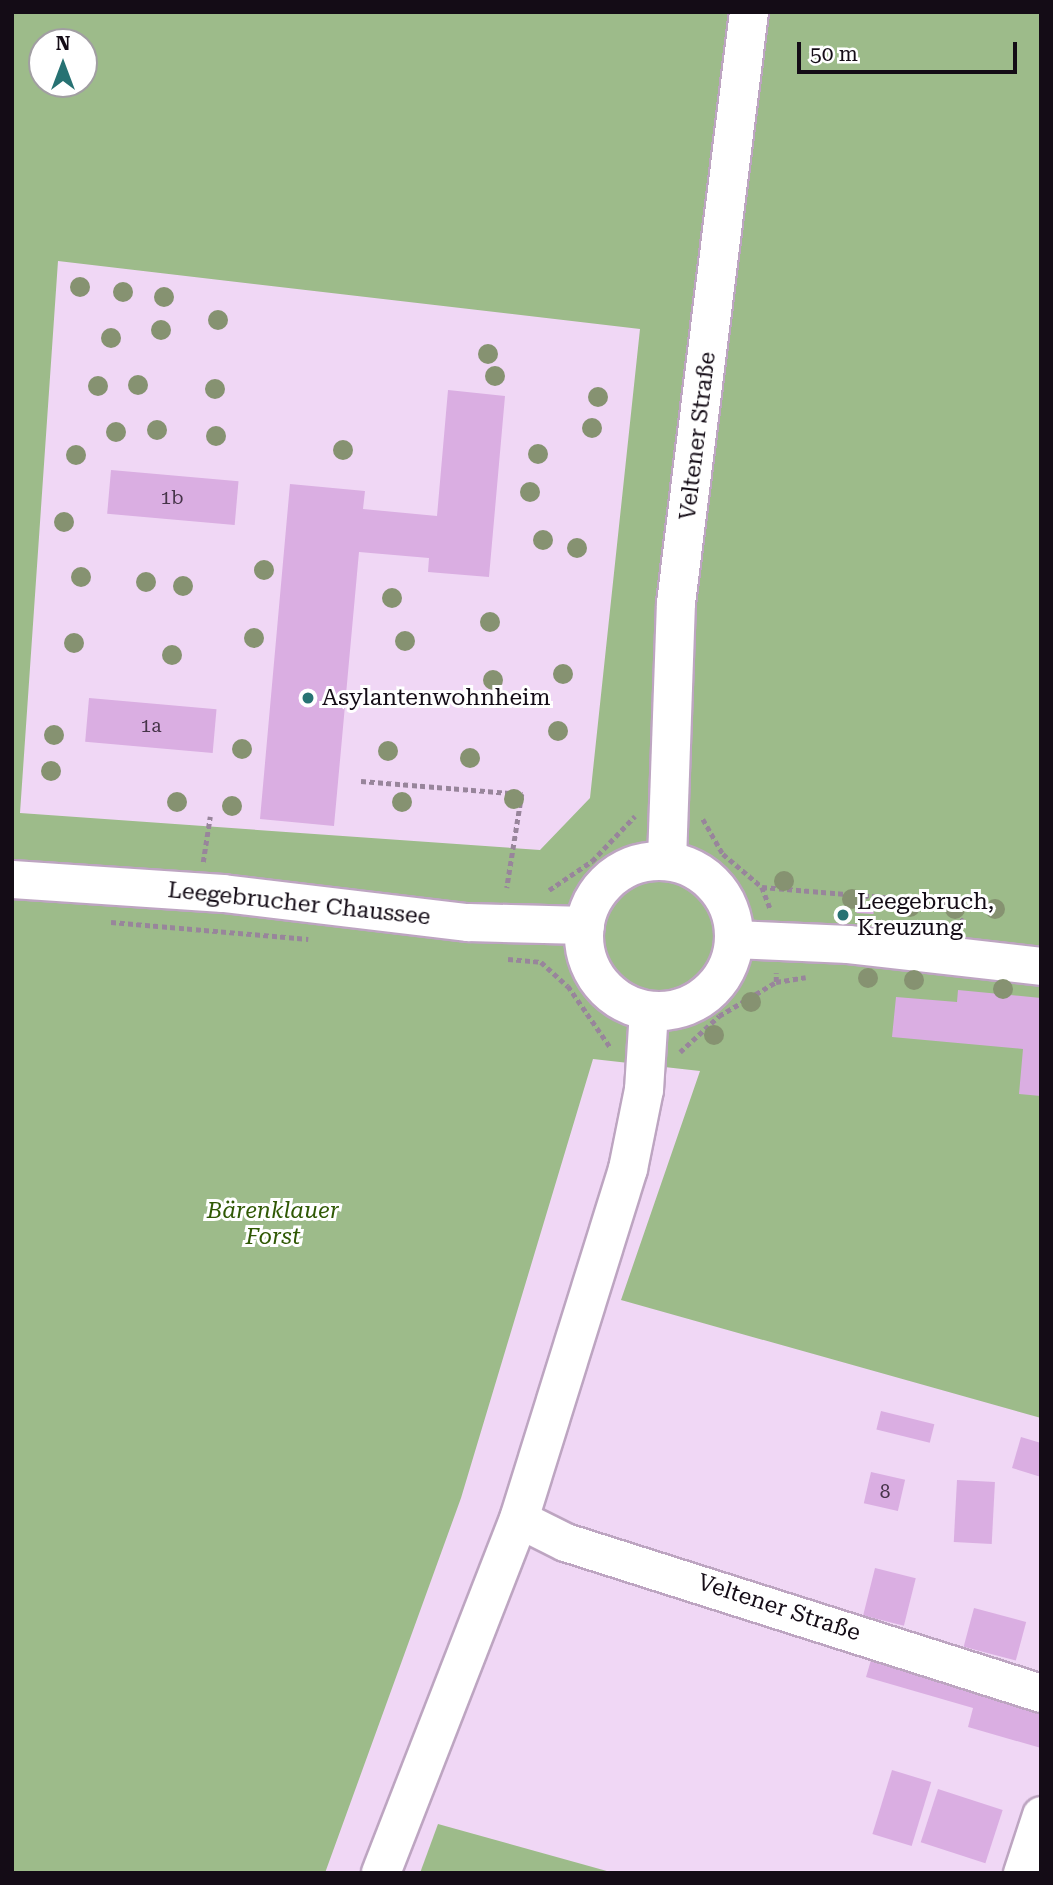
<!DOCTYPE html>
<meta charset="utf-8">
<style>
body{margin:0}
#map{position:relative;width:1053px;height:1885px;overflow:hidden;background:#f0d7f5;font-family:"Roboto Serif",serif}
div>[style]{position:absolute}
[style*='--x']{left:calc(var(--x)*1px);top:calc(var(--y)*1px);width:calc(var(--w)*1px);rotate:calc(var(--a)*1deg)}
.green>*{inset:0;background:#9dbb8a}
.building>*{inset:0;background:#daaee2;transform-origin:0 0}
.path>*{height:4.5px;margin-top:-2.25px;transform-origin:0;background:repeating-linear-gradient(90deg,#98859b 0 5px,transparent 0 8.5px)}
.roads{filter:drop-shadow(2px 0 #bda5c1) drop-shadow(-2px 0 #bda5c1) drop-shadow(0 2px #bda5c1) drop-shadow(0 -2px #bda5c1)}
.minor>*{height:37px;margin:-18.5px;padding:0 18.5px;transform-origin:18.5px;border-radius:18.5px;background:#fff}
.major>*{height:38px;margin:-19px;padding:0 19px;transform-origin:19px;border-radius:19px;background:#fff}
.major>.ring{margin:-19px;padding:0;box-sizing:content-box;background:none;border:38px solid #fff;border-radius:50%}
.trees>*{width:20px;height:20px;margin:-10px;border-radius:50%;background:#869271}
.dots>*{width:19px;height:19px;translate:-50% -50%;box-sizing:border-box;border:4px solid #fff;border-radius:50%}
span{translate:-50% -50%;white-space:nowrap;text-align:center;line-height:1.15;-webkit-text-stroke:6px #fff;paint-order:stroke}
.number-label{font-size:19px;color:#463449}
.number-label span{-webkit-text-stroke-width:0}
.street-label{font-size:23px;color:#140c16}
.poi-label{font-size:23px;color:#140c16}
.left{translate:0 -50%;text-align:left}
.park-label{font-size:23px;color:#305905;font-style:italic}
.frame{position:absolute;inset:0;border:14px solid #140c16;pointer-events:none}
.north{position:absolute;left:28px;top:28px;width:70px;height:70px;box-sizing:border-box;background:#fff;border:2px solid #a19ea2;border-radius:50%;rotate:0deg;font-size:19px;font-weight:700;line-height:28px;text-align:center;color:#140c16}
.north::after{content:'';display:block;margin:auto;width:24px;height:32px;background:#277273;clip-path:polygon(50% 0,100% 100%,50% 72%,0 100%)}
.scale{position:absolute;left:797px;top:42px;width:220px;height:32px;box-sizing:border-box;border:4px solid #140c16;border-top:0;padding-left:9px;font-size:21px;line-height:24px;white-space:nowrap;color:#140c16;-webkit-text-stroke:5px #fff;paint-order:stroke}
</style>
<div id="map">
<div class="green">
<i style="clip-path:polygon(evenodd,12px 12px,1041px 12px,1041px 1418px,621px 1300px,700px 1071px,593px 1059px,461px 1498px,325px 1873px,12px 1873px,12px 12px,42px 42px,84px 42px,84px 84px,42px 84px,42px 42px,12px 12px,58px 261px,640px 329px,590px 798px,540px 850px,20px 813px,58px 261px)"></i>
<i style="clip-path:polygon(438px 1824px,614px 1873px,420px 1873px)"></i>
</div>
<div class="building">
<i style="clip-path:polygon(448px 390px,505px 396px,489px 577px,428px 572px,429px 558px,359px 552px,334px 826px,260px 819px,290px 484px,365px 491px,363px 509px,437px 516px)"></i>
<i style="left:111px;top:470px;width:128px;height:44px;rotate:5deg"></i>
<i style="left:89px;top:698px;width:128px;height:44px;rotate:5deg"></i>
<i style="left:857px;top:904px;width:17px;height:9px;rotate:3deg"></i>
<i style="clip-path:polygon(958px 990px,1041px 998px,1041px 1096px,1019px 1094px,1023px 1049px,892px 1037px,896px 997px,957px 1002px)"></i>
<i style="left:881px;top:1411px;width:55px;height:19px;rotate:14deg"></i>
<i style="clip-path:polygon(1021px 1437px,1041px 1443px,1041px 1477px,1012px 1468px)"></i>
<i style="left:871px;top:1472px;width:35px;height:32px;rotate:13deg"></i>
<i style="left:957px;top:1480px;width:38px;height:62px;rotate:3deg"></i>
<i style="left:875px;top:1568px;width:42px;height:49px;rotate:14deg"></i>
<i style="left:974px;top:1608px;width:54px;height:40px;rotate:15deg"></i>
<i style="clip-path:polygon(871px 1660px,1041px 1709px,1041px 1748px,968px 1727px,973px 1708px,866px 1677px)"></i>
<i style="left:892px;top:1770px;width:41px;height:67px;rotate:17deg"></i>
<i style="left:938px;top:1789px;width:68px;height:56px;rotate:18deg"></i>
</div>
<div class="path">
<i style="--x:361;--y:781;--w:162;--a:4.6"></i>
<i style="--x:522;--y:794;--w:95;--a:99.1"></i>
<i style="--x:703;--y:819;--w:40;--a:60.3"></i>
<i style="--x:723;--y:854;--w:51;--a:40.2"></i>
<i style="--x:762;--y:887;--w:25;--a:69"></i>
<i style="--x:203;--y:862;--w:46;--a:-81.2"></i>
<i style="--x:762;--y:887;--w:180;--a:4.8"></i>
<i style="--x:941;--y:902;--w:33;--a:41"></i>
<i style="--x:549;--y:890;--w:52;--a:-34"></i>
<i style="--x:592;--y:861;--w:62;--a:-46.3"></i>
<i style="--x:111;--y:922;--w:198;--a:4.9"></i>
<i style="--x:508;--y:959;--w:33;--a:5"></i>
<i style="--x:541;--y:962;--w:36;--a:42"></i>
<i style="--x:568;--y:986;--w:75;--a:55.3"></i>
<i style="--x:776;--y:982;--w:30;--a:-9"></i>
<i style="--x:680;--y:1052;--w:53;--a:-42.7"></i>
<i style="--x:719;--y:1016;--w:66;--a:-30.8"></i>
<i style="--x:776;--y:982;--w:9;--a:-90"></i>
</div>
<div class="roads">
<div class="minor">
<i style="--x:12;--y:879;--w:211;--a:3.8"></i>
<i style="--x:223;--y:893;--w:247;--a:6.8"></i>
<i style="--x:468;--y:922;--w:117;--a:1.5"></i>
<i style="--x:734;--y:939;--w:114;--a:2.5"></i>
<i style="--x:848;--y:944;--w:194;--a:6.5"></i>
<i style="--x:519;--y:1519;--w:51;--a:26.6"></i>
<i style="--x:565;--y:1542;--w:499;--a:17.6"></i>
<i style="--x:1022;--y:1873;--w:61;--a:-71.9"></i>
</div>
<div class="major">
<i style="--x:667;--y:860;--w:257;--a:-88"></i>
<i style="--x:676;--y:603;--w:595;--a:-82.96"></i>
<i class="ring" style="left:584px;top:861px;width:112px;height:112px"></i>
<i style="--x:381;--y:1873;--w:380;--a:-68.7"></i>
<i style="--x:519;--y:1519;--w:367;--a:-72.7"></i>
<i style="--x:628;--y:1169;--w:81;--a:-78.6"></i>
<i style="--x:644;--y:1090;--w:79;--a:-86.4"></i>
</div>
</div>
<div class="trees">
<i style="left:80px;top:287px"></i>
<i style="left:123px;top:292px"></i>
<i style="left:164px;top:297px"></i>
<i style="left:218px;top:320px"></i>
<i style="left:161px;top:330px"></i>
<i style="left:111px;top:338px"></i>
<i style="left:488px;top:354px"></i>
<i style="left:495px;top:376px"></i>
<i style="left:138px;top:385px"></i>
<i style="left:98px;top:386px"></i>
<i style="left:215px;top:389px"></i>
<i style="left:598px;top:397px"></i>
<i style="left:592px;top:428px"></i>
<i style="left:157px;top:430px"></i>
<i style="left:116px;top:432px"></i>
<i style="left:216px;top:436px"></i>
<i style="left:343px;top:450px"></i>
<i style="left:538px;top:454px"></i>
<i style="left:76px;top:455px"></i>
<i style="left:530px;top:492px"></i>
<i style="left:64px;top:522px"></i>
<i style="left:543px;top:540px"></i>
<i style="left:577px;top:548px"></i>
<i style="left:264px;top:570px"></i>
<i style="left:81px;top:577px"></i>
<i style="left:146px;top:582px"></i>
<i style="left:183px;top:586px"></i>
<i style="left:392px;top:598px"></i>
<i style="left:490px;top:622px"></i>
<i style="left:254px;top:638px"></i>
<i style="left:405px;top:641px"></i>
<i style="left:74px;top:643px"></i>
<i style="left:172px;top:655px"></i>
<i style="left:563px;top:674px"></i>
<i style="left:493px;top:680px"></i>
<i style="left:558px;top:731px"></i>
<i style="left:54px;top:735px"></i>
<i style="left:242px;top:749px"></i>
<i style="left:388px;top:751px"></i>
<i style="left:470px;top:758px"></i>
<i style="left:51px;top:771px"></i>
<i style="left:514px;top:799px"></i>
<i style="left:177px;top:802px"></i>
<i style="left:402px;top:802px"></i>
<i style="left:232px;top:806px"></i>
<i style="left:784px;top:881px"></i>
<i style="left:852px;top:899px"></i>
<i style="left:910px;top:907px"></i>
<i style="left:955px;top:909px"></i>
<i style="left:995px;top:909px"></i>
<i style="left:868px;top:978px"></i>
<i style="left:914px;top:980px"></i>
<i style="left:1003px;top:989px"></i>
<i style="left:751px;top:1002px"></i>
<i style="left:714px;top:1035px"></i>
</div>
<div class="dots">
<i style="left:308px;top:698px;background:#277273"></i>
<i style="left:843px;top:915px;background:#277273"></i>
</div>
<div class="number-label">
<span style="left:172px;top:498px">1b</span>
<span style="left:151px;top:726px">1a</span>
<span style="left:885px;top:1492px">8</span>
</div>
<div class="street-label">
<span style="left:698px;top:436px;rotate:-83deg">Veltener Straße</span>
<span style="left:299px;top:904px;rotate:6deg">Leegebrucher Chaussee</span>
<span style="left:779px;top:1608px;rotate:18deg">Veltener Straße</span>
</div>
<div class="poi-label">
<span class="left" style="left:322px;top:698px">Asylantenwohnheim</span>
<span class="left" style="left:857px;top:915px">Leegebruch,<br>Kreuzung</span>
</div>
<div class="park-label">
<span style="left:273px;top:1224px">Bärenklauer<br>Forst</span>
</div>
<div class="frame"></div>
<div class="north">N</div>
<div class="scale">50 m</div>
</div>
